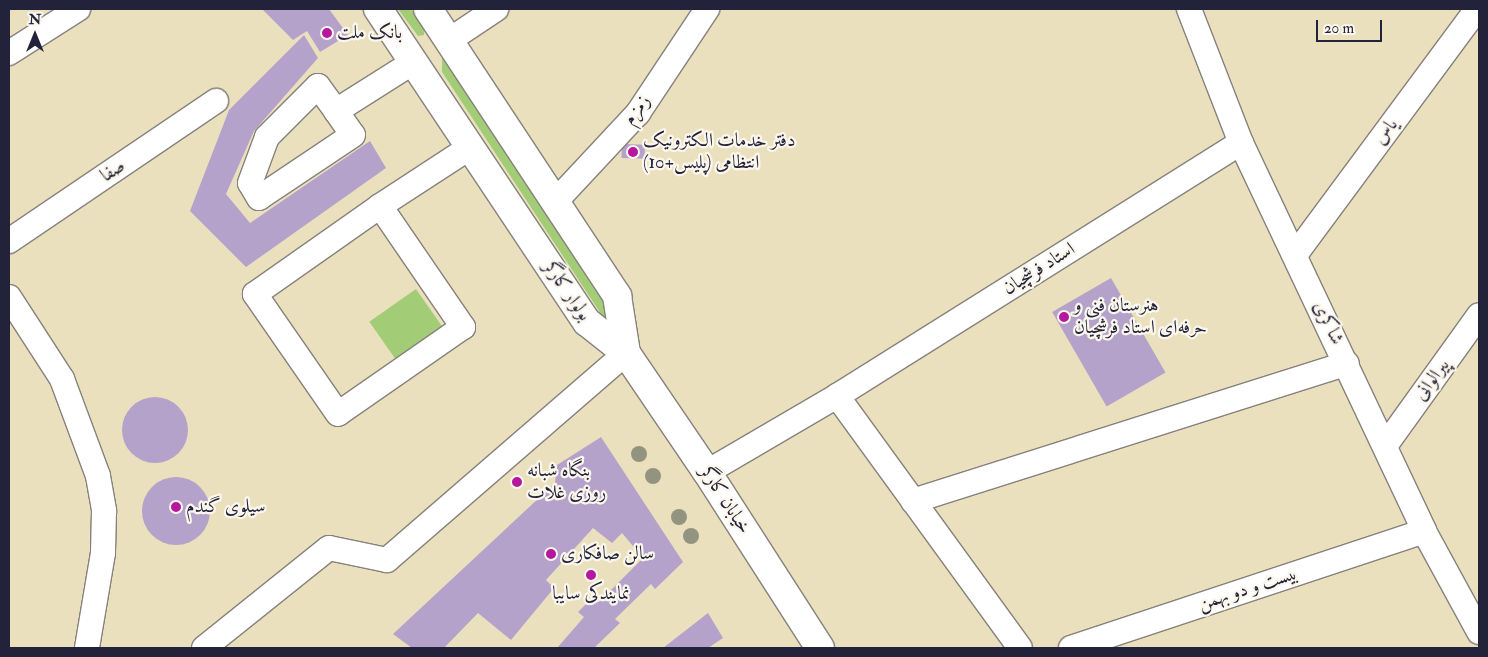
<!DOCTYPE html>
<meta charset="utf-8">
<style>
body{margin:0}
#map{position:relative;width:1488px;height:657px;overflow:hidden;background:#ebe0be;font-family:"IM FELL Double Pica",Amiri,serif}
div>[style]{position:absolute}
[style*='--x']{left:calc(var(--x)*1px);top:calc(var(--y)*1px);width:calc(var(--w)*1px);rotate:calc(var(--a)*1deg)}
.green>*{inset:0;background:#a3cc77;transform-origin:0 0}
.building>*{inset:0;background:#b4a2ca;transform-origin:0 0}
.round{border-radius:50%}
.roads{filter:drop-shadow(1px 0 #86817c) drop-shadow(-1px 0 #86817c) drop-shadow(0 1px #86817c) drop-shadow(0 -1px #86817c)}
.minor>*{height:24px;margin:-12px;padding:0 12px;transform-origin:12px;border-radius:12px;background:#fff}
.major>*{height:28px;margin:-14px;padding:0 14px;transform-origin:14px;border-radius:14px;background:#fff}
.trees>*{width:16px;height:16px;margin:-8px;border-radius:50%;background:#929480}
.dots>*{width:14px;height:14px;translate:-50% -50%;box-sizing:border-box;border:2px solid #fbf7ec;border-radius:50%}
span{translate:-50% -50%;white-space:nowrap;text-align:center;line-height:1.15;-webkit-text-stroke:4.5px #fbf7ec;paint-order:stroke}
.poi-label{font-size:19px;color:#22223b}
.left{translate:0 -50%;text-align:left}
.street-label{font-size:19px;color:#22223b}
.frame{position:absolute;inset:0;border:10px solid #22223b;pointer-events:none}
.north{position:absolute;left:10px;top:10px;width:50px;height:50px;-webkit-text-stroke:4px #fbf7ec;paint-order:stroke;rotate:0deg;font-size:14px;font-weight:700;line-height:20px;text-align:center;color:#22223b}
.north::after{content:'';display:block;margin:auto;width:18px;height:22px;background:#22223b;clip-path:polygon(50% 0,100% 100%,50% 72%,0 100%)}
.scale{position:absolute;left:1316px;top:20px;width:66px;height:22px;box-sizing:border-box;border:2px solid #22223b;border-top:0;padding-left:6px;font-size:15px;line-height:18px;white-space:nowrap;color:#22223b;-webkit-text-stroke:4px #fbf7ec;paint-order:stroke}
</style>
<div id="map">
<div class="green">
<i style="clip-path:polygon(398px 9px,411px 9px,424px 28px,424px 35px,418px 36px)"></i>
<i style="clip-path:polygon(442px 57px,453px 64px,612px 306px,612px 323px,601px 314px,442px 72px)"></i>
<i style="left:416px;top:289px;width:47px;height:57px;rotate:55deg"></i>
</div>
<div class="building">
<i style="clip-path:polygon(262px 9px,329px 9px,348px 35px,320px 52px,307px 31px,293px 40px)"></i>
<i style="clip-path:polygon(304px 35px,318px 58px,254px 131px,226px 194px,250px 223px,370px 141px,386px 168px,246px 267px,190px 211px,229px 110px)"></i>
<i style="left:622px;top:144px;width:23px;height:14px;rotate:2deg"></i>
<i style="left:1111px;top:278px;width:109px;height:68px;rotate:60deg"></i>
<i class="round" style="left:122px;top:397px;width:66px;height:66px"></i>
<i style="clip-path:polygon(601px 437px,683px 562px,655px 589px,651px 584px,615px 619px,620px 623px,594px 648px,557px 648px,584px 617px,578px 612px,593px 597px,599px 602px,643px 558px,622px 533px,612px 543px,593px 528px,546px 580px,554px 588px,511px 640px,478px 613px,444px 648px,412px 648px,393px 634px,555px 483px,557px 465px)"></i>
<i class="round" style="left:142px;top:477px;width:68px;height:68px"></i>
<i style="clip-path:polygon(708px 613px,723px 638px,708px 648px,663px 648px)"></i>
</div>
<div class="roads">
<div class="minor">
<i style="--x:1189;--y:9;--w:144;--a:68.8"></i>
<i style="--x:1241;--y:143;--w:429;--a:64.7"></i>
<i style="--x:1424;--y:531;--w:115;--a:61.4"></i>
<i style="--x:448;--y:41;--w:58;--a:-33.7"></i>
<i style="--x:9;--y:53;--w:82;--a:-32.5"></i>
<i style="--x:336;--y:111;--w:29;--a:55"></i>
<i style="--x:353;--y:135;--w:113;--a:146.2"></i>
<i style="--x:259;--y:198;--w:17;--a:-121"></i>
<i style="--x:250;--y:183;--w:49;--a:-69.7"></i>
<i style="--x:267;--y:137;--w:72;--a:-45"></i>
<i style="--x:318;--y:86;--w:31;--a:54"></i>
<i style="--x:336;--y:111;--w:90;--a:-32.3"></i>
<i style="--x:555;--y:202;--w:122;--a:-47"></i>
<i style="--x:638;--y:113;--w:125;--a:-56.4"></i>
<i style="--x:380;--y:206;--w:147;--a:55.6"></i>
<i style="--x:463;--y:327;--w:152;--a:145.2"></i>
<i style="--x:338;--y:414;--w:146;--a:-124.7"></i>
<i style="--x:255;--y:294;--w:153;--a:-35.1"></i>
<i style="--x:380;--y:206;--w:106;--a:-33.1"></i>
<i style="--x:9;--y:241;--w:250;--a:-34.1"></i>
<i style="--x:1295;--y:255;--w:306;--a:-53.5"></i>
<i style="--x:9;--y:297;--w:98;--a:57.1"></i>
<i style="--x:62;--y:379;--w:103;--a:69.6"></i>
<i style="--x:98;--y:476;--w:36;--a:80"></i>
<i style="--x:104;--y:511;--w:42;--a:91.4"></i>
<i style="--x:103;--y:553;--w:96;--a:99.6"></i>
<i style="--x:837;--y:396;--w:311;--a:54"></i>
<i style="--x:1385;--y:446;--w:161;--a:-54.3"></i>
<i style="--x:707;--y:472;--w:151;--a:-30.3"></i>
<i style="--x:837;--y:396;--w:477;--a:-32.1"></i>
<i style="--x:913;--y:501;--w:455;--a:-17.6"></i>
<i style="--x:204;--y:648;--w:160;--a:-38.7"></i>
<i style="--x:329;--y:548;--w:59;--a:11.7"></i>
<i style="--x:387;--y:560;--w:316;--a:-40.9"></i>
<i style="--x:1071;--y:648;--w:372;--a:-18.3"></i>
</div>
<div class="major">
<i style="--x:378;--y:9;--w:376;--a:56.3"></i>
<i style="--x:587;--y:322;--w:50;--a:38.5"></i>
<i style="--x:626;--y:353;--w:144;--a:55.8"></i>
<i style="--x:707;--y:472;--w:209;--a:57.3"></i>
<i style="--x:428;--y:9;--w:344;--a:56.6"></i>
<i style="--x:617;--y:296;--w:58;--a:81"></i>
</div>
</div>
<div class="trees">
<i style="left:639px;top:454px"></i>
<i style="left:653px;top:476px"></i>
<i style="left:679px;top:517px"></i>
<i style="left:691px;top:536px"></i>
</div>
<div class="dots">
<i style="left:327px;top:33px;background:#b5179e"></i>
<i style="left:633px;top:152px;background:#b5179e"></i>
<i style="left:1064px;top:317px;background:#b5179e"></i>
<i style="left:517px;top:482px;background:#b5179e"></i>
<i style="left:176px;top:507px;background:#b5179e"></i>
<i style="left:551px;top:554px;background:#b5179e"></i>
<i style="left:591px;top:575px;background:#b5179e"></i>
</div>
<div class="poi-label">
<span class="left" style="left:337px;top:33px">بانک ملت</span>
<span class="left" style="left:643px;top:152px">دفتر خدمات الکترونیک<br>انتظامی (پلیس+10)</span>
<span class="left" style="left:1074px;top:317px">هنرستان فنی و<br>حرفه‌ای استاد فرشچیان</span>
<span class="left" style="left:527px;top:482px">بنگاه شبانه<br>روزی غلات</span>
<span class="left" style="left:186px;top:507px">سیلوی گندم</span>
<span class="left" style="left:561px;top:554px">سالن صافكارى</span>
<span style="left:591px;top:594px">نمايندكى سايبا</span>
</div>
<div class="street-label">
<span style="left:637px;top:110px;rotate:-52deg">زمزم</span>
<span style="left:1386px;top:132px;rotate:-54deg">یاس</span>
<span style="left:113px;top:171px;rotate:-34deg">صفا</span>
<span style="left:1039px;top:269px;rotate:-32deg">استاد فرشچیان</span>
<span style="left:567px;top:291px;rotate:55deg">بولوار کارگر</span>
<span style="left:1328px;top:323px;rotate:64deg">شاکری</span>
<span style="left:1432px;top:380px;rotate:-54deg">پیرالوانی</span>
<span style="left:725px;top:500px;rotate:57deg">خیابان کارگر</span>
<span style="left:1248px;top:589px;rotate:-18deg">بیست و دو بهمن</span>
</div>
<div class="frame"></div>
<div class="north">N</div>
<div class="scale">20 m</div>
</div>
